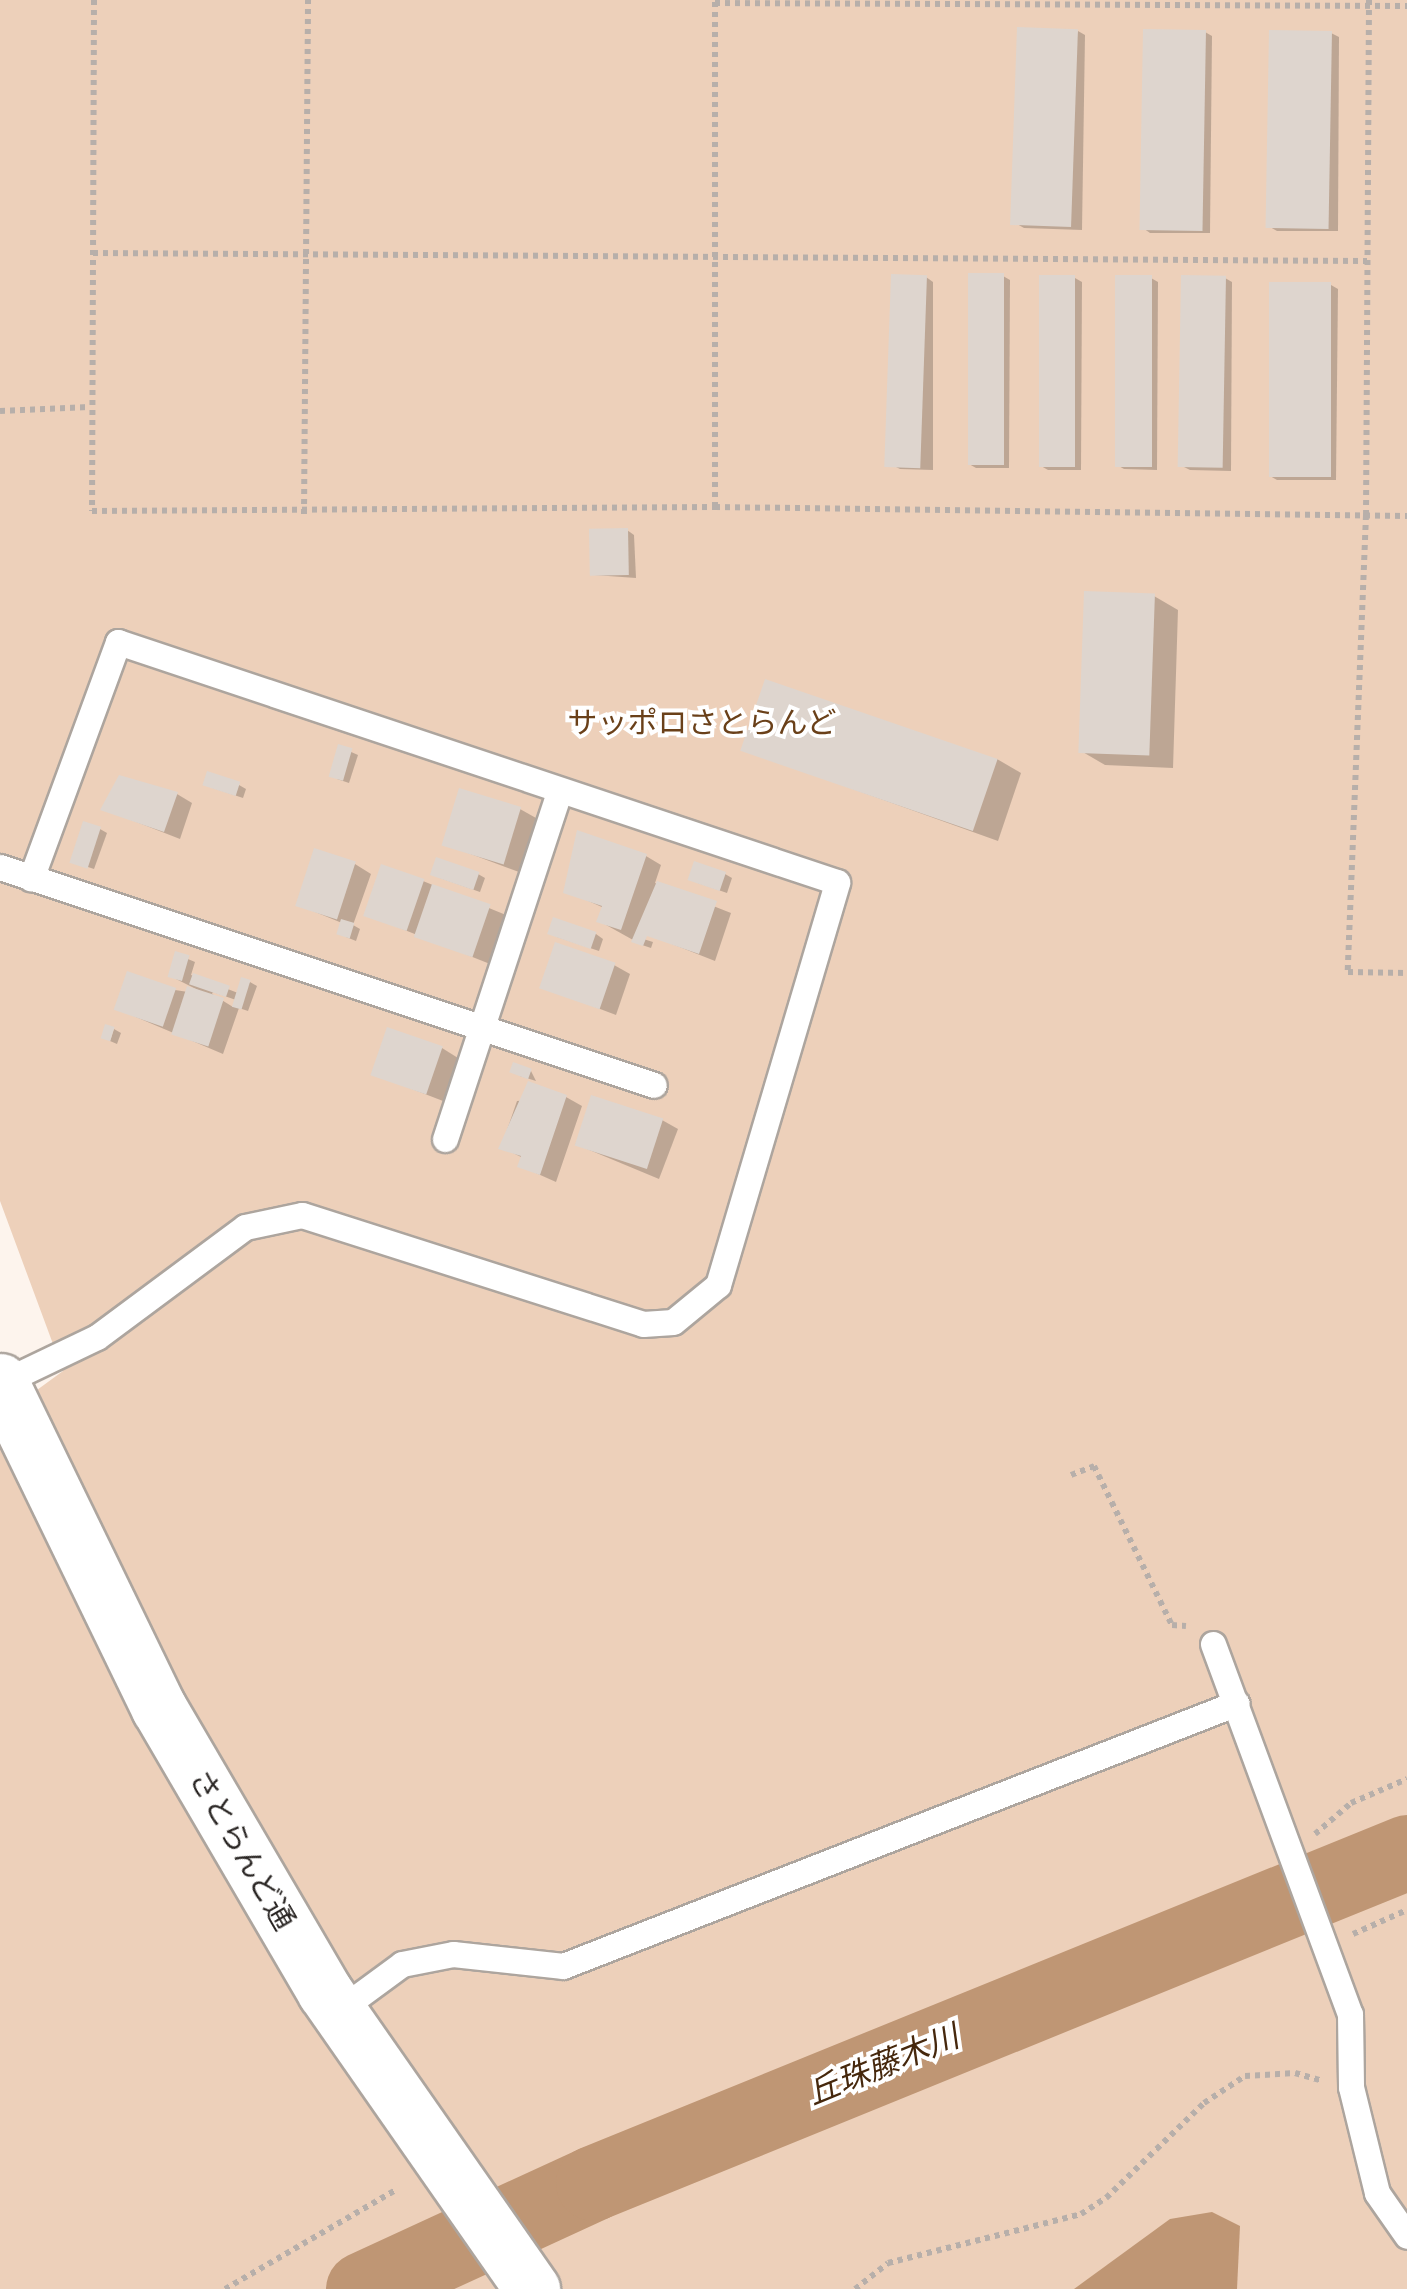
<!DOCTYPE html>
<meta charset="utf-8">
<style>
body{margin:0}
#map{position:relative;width:1407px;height:2289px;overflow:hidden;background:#fdf4ed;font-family:"Roboto Condensed","Noto Sans JP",sans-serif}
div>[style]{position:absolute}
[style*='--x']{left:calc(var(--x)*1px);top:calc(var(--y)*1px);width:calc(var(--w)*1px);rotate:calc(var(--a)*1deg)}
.green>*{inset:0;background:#edd0ba}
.water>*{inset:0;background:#bf9674}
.shadow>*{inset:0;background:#0003}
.river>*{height:75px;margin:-37.5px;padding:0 37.5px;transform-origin:37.5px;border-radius:37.5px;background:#bf9674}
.building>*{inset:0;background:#ded5ce;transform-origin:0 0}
.path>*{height:6px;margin-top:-3px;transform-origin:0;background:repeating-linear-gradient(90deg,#b7afaa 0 5px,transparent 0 10px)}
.roads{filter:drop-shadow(2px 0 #ada59e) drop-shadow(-2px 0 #ada59e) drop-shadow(0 2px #ada59e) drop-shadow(0 -2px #ada59e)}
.lane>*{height:25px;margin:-12.5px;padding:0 12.5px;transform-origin:12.5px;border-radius:12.5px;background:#fff}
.secondary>*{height:55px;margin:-27.5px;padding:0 27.5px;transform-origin:27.5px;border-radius:27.5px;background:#fff}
span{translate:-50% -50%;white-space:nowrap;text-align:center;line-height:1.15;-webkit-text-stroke:8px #fff;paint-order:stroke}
.park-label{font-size:30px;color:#6a4019}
.street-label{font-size:30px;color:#292523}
.water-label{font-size:32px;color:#46280d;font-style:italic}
</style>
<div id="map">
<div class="green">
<i style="clip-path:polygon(0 0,1407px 0,1407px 2289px,0 2289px,0 1417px,63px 1371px,0 1201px)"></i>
</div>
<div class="water">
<i style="clip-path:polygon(1212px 2212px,1240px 2226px,1237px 2289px,1074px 2289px,1170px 2219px)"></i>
</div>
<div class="shadow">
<i style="clip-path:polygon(1078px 31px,1085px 35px,1082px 230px,1024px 228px,1017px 224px)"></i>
<i style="clip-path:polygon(1205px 32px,1212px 36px,1210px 233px,1150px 233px,1143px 228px)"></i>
<i style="clip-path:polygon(1331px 33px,1339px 37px,1338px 231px,1277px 231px,1270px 227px)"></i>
<i style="clip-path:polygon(1003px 276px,1010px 280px,1009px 468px,976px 468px,969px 464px)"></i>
<i style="clip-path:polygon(926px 277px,933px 282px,933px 470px,900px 469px,892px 465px)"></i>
<i style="clip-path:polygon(1075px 278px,1082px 282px,1081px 470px,1048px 470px,1041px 466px)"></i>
<i style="clip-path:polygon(1151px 278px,1158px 282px,1157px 470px,1124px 469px,1117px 465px)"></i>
<i style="clip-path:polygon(1225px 278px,1232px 282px,1231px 471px,1190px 470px,1182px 466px)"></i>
<i style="clip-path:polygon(1331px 285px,1338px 289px,1336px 480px,1277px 480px,1270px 476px)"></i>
<i style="clip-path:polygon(627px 530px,634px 535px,636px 578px,594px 575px)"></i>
<i style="clip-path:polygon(1154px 596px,1178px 610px,1173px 768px,1105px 765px,1081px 751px)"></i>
<i style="clip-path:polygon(340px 747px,358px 755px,349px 783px,337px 779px)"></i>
<i style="clip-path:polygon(744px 750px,997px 759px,1021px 773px,998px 841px)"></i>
<i style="clip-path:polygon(239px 785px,246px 789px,243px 798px,213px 788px)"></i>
<i style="clip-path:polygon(177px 794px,192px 803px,180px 839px,103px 809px)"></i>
<i style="clip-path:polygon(520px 809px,536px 818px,519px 872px,444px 844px)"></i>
<i style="clip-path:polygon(100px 829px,107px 833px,94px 869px,76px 863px)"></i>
<i style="clip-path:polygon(646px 856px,661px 865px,655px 883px,731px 913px,715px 961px,639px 931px,637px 937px,653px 942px,651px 948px,642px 945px,599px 921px,604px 908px,566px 891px)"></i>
<i style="clip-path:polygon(355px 864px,371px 874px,353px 925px,360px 929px,356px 941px,346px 937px,342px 923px,298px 905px)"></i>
<i style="clip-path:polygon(478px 874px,485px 878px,480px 892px,440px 878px)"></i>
<i style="clip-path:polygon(725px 874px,732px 878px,727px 893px,698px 883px)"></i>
<i style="clip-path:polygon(423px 881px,506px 915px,490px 964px,367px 915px)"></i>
<i style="clip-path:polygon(596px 934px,603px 939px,599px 951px,557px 937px)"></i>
<i style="clip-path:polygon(evenodd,176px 954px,195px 962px,191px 975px,238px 993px,250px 982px,257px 986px,248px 1011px,239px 1008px,223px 1054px,117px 1009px,175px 990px,208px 995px,176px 979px,176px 954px,213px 992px,236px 1000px,233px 1007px,212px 994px,213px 992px)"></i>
<i style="clip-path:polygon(614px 965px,630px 974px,616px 1015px,542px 987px)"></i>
<i style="clip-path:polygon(114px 1029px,121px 1033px,117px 1044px,110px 1041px)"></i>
<i style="clip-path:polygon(442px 1048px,458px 1058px,443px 1101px,373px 1074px)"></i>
<i style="clip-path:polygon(531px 1071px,536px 1081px,520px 1076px)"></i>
<i style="clip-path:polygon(566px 1097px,582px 1106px,556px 1182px,520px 1166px,523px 1158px,501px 1147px,517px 1101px)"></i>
<i style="clip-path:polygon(662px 1120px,678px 1129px,659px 1179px,575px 1144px)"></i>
</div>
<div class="river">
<i style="--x:363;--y:2289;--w:253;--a:-24.7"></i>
<i style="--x:593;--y:2183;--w:879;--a:-22.13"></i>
</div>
<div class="building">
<i style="left:1017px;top:27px;width:61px;height:198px;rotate:2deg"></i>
<i style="left:1143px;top:29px;width:63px;height:201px;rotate:1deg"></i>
<i style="left:1269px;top:30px;width:63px;height:198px;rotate:1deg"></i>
<i style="left:968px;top:273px;width:36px;height:192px"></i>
<i style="left:891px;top:274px;width:36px;height:193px;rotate:2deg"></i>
<i style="left:1039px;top:275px;width:36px;height:192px"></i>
<i style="left:1115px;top:275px;width:37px;height:192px"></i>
<i style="left:1181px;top:275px;width:45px;height:192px;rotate:1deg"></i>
<i style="left:1269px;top:282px;width:62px;height:195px"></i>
<i style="left:628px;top:528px;width:47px;height:39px;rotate:89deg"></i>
<i style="left:1084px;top:591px;width:71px;height:162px;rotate:2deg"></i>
<i style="left:765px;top:679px;width:246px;height:76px;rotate:19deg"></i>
<i style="left:338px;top:744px;width:15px;height:34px;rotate:16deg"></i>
<i style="left:207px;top:771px;width:35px;height:15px;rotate:18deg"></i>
<i style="clip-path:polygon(119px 775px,178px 792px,164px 832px,100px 810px)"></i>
<i style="left:459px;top:788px;width:65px;height:60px;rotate:17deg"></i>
<i style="left:83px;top:821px;width:19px;height:44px;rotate:18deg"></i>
<i style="clip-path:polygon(577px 830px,647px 854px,621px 930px,596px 922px,602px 906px,563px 893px)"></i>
<i style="left:314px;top:848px;width:44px;height:61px;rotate:18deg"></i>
<i style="left:436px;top:857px;width:46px;height:19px;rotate:19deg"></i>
<i style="left:694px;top:861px;width:34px;height:20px;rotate:19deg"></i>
<i style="left:381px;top:864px;width:46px;height:55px;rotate:19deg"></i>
<i style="clip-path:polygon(657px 881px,717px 901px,699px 954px,647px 936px,643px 946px,631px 942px)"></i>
<i style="left:432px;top:884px;width:62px;height:56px;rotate:19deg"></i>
<i style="left:553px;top:917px;width:46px;height:18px;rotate:19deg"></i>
<i style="left:341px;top:919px;width:14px;height:16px;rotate:17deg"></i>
<i style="left:555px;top:942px;width:64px;height:49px;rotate:19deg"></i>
<i style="left:175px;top:951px;width:15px;height:27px;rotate:16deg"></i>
<i style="left:127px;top:971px;width:52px;height:41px;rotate:19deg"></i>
<i style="left:193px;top:973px;width:39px;height:12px;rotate:19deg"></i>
<i style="left:241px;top:977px;width:10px;height:31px;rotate:17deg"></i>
<i style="left:187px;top:986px;width:39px;height:51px;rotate:18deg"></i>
<i style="left:105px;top:1024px;width:10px;height:15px;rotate:17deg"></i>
<i style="left:387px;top:1027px;width:59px;height:51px;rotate:19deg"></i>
<i style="left:513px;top:1062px;width:20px;height:11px;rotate:20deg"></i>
<i style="clip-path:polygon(528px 1081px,567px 1095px,540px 1175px,517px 1167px,521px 1156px,498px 1149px)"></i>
<i style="left:591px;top:1095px;width:76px;height:53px;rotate:18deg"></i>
</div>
<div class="path">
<i style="--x:94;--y:0;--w:511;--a:90.22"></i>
<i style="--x:92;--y:511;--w:623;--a:-0.37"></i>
<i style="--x:715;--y:507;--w:692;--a:0.75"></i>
<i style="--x:1369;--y:0;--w:515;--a:90.33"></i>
<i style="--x:1366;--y:515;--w:457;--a:92.3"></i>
<i style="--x:1348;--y:972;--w:59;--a:1"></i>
<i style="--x:715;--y:3;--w:692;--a:0.25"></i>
<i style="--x:93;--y:253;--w:1274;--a:0.36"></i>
<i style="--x:0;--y:411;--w:89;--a:-2.6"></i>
<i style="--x:715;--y:507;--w:506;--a:-90"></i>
<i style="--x:304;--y:514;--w:514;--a:-89.55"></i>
<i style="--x:1071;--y:1475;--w:25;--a:-21"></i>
<i style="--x:1094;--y:1466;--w:177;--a:63.9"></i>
<i style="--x:1172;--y:1625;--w:14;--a:4"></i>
<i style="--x:1315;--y:1834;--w:48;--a:-40.7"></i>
<i style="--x:1351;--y:1803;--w:61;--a:-23.2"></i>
<i style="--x:1353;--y:1934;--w:59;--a:-24"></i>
<i style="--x:225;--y:2289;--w:198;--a:-30.1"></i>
<i style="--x:855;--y:2289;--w:42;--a:-38.2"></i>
<i style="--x:888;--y:2263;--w:199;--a:-14.2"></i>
<i style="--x:1081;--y:2214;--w:30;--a:-33"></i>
<i style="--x:1106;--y:2198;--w:136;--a:-44.1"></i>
<i style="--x:1204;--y:2103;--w:49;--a:-33.4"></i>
<i style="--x:1245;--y:2076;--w:50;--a:-3.4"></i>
<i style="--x:1295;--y:2073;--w:26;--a:16"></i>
</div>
<div class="roads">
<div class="lane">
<i style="--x:0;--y:867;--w:689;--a:18.43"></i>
<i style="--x:445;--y:1139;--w:367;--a:-71.8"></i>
<i style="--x:1;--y:1383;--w:106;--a:-25.6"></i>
<i style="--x:97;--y:1337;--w:184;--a:-36.6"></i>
<i style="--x:245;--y:1227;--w:58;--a:-11.9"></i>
<i style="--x:302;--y:1215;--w:358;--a:17.7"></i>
<i style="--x:643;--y:1324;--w:30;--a:-4"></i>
<i style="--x:673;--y:1322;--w:58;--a:-39.4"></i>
<i style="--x:718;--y:1285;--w:420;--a:-73.5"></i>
<i style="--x:837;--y:882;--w:758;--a:-161.54"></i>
<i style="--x:118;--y:642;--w:252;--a:110.2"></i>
<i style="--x:1213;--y:1644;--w:395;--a:69.7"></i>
<i style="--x:1350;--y:2014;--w:73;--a:89.2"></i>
<i style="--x:1351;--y:2087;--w:109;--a:76.2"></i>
<i style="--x:1377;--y:2193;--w:52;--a:55.1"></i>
<i style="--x:338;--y:2011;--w:79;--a:-36.3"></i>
<i style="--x:402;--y:1964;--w:52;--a:-11.1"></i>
<i style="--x:453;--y:1954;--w:111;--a:6.2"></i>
<i style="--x:563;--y:1966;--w:723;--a:-21.32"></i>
</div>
<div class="secondary">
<i style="--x:0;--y:1381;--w:364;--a:64.1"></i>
<i style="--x:159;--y:1708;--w:329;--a:59.7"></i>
<i style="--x:325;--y:1992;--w:362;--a:55.1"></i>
</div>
</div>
<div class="park-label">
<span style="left:702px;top:723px">サッポロさとらんど</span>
</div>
<div class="street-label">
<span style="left:242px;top:1850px;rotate:60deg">さとらんど通</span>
</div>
<div class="water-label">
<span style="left:883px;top:2065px;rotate:-22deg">丘珠藤木川</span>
</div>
</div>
